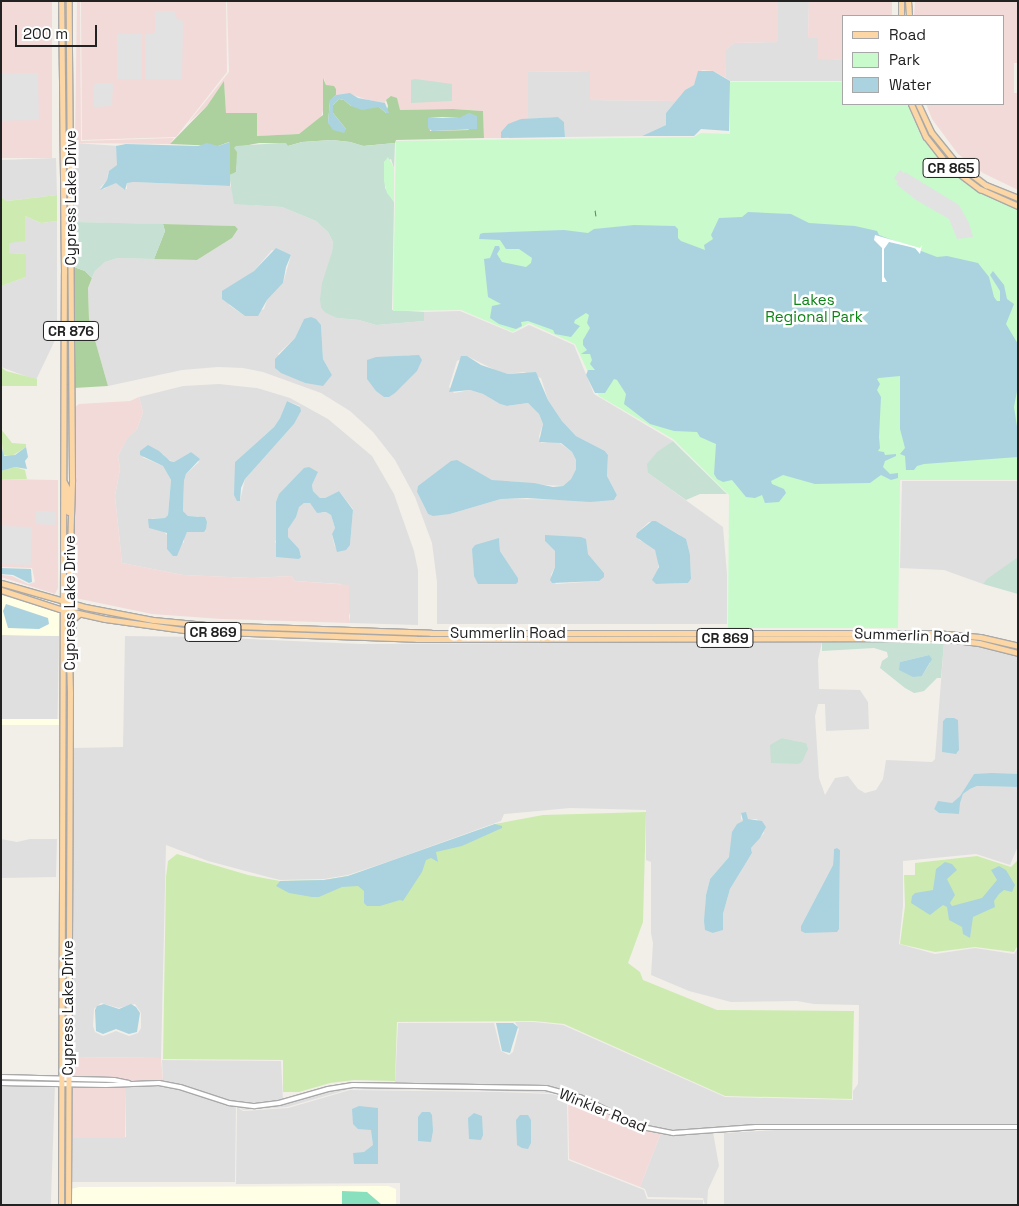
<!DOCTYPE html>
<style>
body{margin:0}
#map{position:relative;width:1019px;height:1206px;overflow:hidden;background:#f2efe9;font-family:"Space Grotesk",sans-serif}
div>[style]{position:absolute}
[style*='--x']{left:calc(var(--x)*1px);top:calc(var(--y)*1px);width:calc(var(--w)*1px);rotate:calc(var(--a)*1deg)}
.residential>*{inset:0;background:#e0dfdf;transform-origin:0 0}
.commercial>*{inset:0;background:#f2dad9;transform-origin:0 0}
.education>*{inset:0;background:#ffffe5;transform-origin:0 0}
.grass>*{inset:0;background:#cdebb0}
.forest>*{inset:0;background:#add19e}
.wetland>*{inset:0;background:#c6e0d4}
.park>*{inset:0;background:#c8facc}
.pitch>*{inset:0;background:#88e0be}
.parking>*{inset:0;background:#e2e2e2;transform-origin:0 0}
.water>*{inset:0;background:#aad3df}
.pier>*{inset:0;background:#fff}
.roads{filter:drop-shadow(1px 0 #a9a9a9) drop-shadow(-1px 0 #a9a9a9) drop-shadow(0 1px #a9a9a9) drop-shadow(0 -1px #a9a9a9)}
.minor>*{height:4px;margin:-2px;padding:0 2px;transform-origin:2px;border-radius:2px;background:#fff}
.major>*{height:5px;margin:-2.5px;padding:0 2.5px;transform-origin:2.5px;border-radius:2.5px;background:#fcd6a4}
.rail>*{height:1px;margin-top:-0.5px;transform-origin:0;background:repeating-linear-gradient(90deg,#707070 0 10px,transparent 0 20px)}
span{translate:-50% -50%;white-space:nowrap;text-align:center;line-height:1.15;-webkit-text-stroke:5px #fff;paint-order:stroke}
.shield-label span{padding:1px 4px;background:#fff;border:1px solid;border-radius:4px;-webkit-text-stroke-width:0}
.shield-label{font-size:14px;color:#222;font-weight:700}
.street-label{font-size:15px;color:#222}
.park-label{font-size:15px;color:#0c8416}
.frame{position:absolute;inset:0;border:2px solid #222;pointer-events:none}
.legend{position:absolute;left:842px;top:15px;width:162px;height:90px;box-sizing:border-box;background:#fff;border:1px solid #a7a7a7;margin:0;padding:6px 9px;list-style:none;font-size:15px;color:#222}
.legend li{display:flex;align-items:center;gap:10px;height:25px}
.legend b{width:25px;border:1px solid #a7a7a7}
.scale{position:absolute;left:15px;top:25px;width:82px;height:22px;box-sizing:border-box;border:2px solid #222;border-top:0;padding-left:6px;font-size:15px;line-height:18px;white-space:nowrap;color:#222;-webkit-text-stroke:4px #fff;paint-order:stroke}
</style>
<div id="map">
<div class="residential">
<i style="clip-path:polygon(778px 1px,809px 1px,808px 38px,819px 38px,832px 59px,843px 60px,843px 81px,730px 81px,726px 78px,724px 51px,734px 43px,778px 42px)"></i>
<i style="clip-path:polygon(590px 71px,590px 100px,676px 101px,666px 113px,666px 125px,642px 136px,565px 137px,564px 122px,558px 117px,528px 119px,528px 72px)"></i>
<i style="clip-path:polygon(evenodd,75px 143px,119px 146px,116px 146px,118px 165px,108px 173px,107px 180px,100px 188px,104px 189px,116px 182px,120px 184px,123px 189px,127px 189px,127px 182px,133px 182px,230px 186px,252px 205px,282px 207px,316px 221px,328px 232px,333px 242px,331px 262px,321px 292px,321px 308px,337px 318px,359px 320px,376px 325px,424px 321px,424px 312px,460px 311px,513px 333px,529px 325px,574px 345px,594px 394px,673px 441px,657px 453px,648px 473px,723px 527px,727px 574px,727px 624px,437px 624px,437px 582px,432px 543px,415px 497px,395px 460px,373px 432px,350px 411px,321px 393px,263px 372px,243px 368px,218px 367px,182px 370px,108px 386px,89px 319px,88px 288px,95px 271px,105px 262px,118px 258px,197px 260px,232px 238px,238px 229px,235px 226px,74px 222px,75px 143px,272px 250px,291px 255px,283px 283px,267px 300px,264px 309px,245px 316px,229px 305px,243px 279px,254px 271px,272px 250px,75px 143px,304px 319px,321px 325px,323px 359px,332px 375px,305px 383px,293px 377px,278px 354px,295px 338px,304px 319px,75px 143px,410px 355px,389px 397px,394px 358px,410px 355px,75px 143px,467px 356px,497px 371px,508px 374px,524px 372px,541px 378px,548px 400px,562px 421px,576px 436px,605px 451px,608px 455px,607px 476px,617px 495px,614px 500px,501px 499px,450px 514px,428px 514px,417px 492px,481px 475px,492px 480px,510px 483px,563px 486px,571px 479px,576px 469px,576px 460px,572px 452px,557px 441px,541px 443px,539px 436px,543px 424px,539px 414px,528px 403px,507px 406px,500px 404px,483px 394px,470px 390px,454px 393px,449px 387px,457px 361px,467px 356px,75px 143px,656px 521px,680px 535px,690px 555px,691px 579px,688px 583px,656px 584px,659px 560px,655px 550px,651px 545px,639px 540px,637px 533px,649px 522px,656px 521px,75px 143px,499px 539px,500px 551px,518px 578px,474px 576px,473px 549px,499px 539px,75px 143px,545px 541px,588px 554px,604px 573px,599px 581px,556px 584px,551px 575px,555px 567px,555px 551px,545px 541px)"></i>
<i style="clip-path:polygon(56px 158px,57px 195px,7px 201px,1px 197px,1px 160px)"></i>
<i style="clip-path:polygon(25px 216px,41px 223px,57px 221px,57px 336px,36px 380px,1px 367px,1px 286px,26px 277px,26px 254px,9px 253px,9px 242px)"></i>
<i style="clip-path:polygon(evenodd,219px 384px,257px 388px,290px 398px,328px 419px,372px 456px,394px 494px,414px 551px,418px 570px,418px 625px,349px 623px,350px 616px,341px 584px,295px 581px,291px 576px,252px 578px,183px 575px,122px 563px,115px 496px,120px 469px,118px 456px,127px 438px,137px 429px,140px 421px,143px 412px,139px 397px,183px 386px,219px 384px,287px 401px,300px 406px,294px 424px,245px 479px,240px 501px,235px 462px,274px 427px,280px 418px,287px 401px,219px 384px,191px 452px,199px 462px,186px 474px,184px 481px,183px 511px,188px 516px,199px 516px,203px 532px,187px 532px,184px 537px,184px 543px,168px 536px,151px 518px,165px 518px,168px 515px,171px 480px,163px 466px,142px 457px,163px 454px,165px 458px,174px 462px,191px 452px,219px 384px,318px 472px,312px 485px,313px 491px,320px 498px,325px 498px,339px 491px,353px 509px,350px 545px,335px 547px,332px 535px,335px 528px,331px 515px,326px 512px,322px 513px,310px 503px,304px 503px,299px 506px,288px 529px,288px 537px,301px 555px,299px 559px,275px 542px,318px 472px)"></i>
<i style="clip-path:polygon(902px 481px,1018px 481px,1018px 557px,983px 584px,944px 570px,900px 568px)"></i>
<i style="left:1px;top:635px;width:58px;height:84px;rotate:1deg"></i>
<i style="clip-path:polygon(evenodd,125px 636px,203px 637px,361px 644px,822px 642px,818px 660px,819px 689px,860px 690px,868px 702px,869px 729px,826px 731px,825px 704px,818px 704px,815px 716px,819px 778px,825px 795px,835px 778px,848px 776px,858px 789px,865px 793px,876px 790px,883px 779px,886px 760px,932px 762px,935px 759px,944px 642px,978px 646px,1018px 656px,1018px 774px,974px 774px,960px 796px,952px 803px,937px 804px,934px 809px,939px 813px,959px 814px,959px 803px,963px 794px,970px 789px,977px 786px,1018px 787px,1018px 846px,1010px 865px,976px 854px,903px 861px,903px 906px,899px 944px,935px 954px,975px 948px,1014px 954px,1018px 948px,1018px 1125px,756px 1125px,673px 1132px,642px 1125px,578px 1094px,552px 1088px,395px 1084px,398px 1023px,494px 1023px,501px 1051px,509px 1055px,513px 1052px,519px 1029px,515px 1022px,534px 1022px,563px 1025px,725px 1097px,853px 1100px,853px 1091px,858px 1084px,859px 1005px,814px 1004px,797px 1001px,731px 1002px,689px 991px,651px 975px,653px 943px,651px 933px,651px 862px,646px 860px,646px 810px,570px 808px,504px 814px,501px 821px,390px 861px,348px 875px,324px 879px,280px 880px,268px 877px,208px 861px,166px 845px,161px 1058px,71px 1057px,72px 748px,123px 747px,125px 636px,947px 718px,958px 720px,958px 753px,943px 729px,943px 721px,947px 718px,125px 636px,782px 738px,805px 743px,771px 762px,782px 738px,125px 636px,741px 813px,748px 819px,757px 819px,764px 833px,751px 848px,752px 853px,730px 889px,723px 914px,722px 930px,713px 933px,705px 912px,706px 895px,710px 879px,729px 857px,744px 821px,741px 819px,741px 813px,125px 636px,837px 848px,840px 850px,839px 929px,801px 926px,833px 865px,834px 849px,837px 848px,125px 636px,101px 1003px,119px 1008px,135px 1004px,141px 1013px,141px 1028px,138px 1033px,129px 1036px,116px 1031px,103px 1036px,95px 1032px,93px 1026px,94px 1009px,101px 1003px)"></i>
<i style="clip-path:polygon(1px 839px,17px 842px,30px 839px,57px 839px,56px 877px,1px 878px)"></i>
<i style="clip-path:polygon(162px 1060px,281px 1061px,283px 1101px,245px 1104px,163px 1082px)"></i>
<i style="left:1px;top:1084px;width:54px;height:121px;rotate:2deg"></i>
<i style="clip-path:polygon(155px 1085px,172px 1086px,236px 1106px,235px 1182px,71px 1182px,70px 1138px,126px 1137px,125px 1086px)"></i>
<i style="clip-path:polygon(353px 1087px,537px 1089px,564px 1093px,564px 1096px,551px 1093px,500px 1091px,350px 1089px,287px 1107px,243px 1110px,238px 1106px,271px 1106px,329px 1090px)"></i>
<i style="clip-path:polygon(350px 1090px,500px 1092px,551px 1094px,567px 1098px,568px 1160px,644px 1190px,647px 1199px,703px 1200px,703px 1205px,400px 1205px,400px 1183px,236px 1184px,237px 1107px,243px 1111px,288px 1108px)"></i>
<i style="clip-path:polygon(1018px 1129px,1018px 1205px,724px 1205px,724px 1133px,776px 1130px)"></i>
<i style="clip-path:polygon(713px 1132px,719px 1166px,708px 1190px,707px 1205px,705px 1205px,703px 1198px,648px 1197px,645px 1189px,640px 1187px,661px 1133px,683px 1135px)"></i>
</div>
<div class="commercial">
<i style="left:1px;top:1px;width:51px;height:157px"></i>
<i style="clip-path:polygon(77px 1px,80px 1px,81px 141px,174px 138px,170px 144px,75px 143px)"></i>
<i style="clip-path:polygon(81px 1px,226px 1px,227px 72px,176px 137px,82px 140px)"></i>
<i style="clip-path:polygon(227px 1px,778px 1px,778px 42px,734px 43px,725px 51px,726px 78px,713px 71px,702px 70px,698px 74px,694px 85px,685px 90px,676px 101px,590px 100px,590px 71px,528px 72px,528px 119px,521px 119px,501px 132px,501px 138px,484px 138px,483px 111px,453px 109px,400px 110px,386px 100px,385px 103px,368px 100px,350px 94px,336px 95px,336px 89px,326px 85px,324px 78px,324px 106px,321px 118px,299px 134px,257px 136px,226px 114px,224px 82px,207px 106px,188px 123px,229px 72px)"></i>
<i style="clip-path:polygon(809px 1px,892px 1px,892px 16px,843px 16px,843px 60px,818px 59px,818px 38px,808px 38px)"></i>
<i style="clip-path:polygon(915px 1px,1018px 1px,1018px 63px,1014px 63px,1014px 93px,1018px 93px,1018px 190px,983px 173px,958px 154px,932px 119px,926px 104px,1003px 104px,1003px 16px,914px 16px)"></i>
<i style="clip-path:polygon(139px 397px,143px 412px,140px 421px,137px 429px,127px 439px,118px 456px,120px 469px,115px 496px,122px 563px,183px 575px,252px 578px,291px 576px,295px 581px,349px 585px,349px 623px,221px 619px,152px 614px,75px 598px,72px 512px,74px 408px,79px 404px,130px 401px)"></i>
<i style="clip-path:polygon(1px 479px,58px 480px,58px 588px,55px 594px,1px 577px,1px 575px,12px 576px,28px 584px,35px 582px,32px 568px,1px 567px)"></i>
<i style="clip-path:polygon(71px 1057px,161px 1058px,163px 1081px,132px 1082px,116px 1079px,71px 1077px)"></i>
<i style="left:70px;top:1086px;width:55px;height:52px"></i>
<i style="clip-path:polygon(564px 1093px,635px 1126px,661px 1133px,640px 1187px,569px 1159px,568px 1098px)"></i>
</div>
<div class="education">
<i style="clip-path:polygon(1px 595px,59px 613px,59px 636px,1px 635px)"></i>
<i style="left:1px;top:719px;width:58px;height:6px"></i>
<i style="clip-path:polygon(388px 1186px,396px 1189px,396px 1205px,71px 1205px,71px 1189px,79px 1187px)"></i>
</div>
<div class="grass">
<i style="clip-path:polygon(57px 195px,57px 221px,41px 223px,25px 216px,25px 241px,9px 243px,9px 253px,26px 254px,26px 277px,1px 286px,1px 197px,7px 201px)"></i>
<i style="clip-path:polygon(1px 367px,6px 371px,37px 379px,37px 386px,1px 386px)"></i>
<i style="clip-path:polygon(1px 429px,12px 443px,26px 444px,26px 447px,12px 456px,3px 455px)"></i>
<i style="clip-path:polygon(15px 467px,25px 470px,27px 479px,1px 479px,1px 471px)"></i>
<i style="clip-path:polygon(646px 812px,643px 922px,628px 963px,640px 972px,643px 980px,717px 1010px,854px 1011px,852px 1099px,725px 1096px,564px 1024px,534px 1021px,397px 1022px,395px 1081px,354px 1080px,330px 1083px,299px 1092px,283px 1092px,283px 1060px,163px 1059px,166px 877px,168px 861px,177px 854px,248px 875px,280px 881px,324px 880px,348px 876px,391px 862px,495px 824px,543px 815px)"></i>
<i style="clip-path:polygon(977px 856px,1011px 867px,1018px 860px,1018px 945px,1014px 952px,975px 947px,935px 952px,900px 944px,905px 906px,904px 875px,915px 875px,915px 863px)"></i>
</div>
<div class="forest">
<i style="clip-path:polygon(evenodd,323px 78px,326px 85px,334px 86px,336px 89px,336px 95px,330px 101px,328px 123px,346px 129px,333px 113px,333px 105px,339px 99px,344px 100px,351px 106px,379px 107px,386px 113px,388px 106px,386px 100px,391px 96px,397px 98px,400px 110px,453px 109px,483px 111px,484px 138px,396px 140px,395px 143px,363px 146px,350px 142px,332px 140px,302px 142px,288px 146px,279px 143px,259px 143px,239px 147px,236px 172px,233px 175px,229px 175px,229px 142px,218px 146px,170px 144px,207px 106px,224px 81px,226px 113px,257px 113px,257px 136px,299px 134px,323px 115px,323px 78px,442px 117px,460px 118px,469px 130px,430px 131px,428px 118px,442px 117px)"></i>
<i style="clip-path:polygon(163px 224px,235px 226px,238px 229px,232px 238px,197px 260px,154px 259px,165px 231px)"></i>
<i style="clip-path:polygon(74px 267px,85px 271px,92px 278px,88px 288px,89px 319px,108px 386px,74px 388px)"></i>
</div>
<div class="wetland">
<i style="clip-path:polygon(415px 79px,452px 84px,452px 101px,411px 103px,411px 80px)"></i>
<i style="clip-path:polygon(332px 140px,350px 142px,364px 146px,395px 143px,394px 168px,391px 159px,384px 162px,385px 188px,394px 202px,392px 310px,424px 312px,424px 321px,376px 325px,359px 320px,337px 318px,326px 313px,321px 308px,320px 299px,322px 283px,332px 252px,333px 242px,328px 232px,316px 221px,282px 207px,234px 204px,229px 175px,236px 172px,237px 152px,234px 148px,236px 146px,279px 143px,286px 143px,288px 146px,302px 142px)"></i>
<i style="clip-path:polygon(75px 222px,163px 224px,165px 231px,154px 259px,118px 258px,105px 262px,95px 271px,92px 278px,85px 271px,74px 267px)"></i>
<i style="clip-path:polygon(673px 441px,684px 452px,727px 494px,700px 494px,686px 500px,648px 473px,647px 464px,657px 452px)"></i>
<i style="clip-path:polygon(1018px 557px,1018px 594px,983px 584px,987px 579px)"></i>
<i style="clip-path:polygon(evenodd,914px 640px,944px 642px,941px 678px,937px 678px,924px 691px,920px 692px,914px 693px,905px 688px,880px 668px,882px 661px,888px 657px,887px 652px,874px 648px,822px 651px,822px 642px,914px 640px,929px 655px,930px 663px,922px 676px,916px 676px,900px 662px,929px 655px)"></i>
<i style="clip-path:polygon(782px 738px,806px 743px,808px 749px,802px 762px,798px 764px,771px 763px,770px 745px)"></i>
</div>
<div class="park">
<i style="clip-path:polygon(730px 82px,843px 82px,843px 104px,907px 104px,922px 138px,944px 166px,972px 188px,1018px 210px,1018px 480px,900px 480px,898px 628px,728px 628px,729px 495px,673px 439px,599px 396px,575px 344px,529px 323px,513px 332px,461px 310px,393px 311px,396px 141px,694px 137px,701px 133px,730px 134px)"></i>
<i style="clip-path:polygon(388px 157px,394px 168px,394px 202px,387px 193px,384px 181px,384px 162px)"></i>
</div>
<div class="pitch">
<i style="clip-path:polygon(342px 1191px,367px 1192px,382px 1205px,342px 1205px)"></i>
</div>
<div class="parking">
<i style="clip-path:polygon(155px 11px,174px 11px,177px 19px,183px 21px,182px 79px,145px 79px,145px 34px,153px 34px,155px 32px)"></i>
<i style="left:117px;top:34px;width:25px;height:45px"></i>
<i style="left:38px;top:73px;width:47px;height:37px;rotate:89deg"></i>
<i style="clip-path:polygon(97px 83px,113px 83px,112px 106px,94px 107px,94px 85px)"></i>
<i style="clip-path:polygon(900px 170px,904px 173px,905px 172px,959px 205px,969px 223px,973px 237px,957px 239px,949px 219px,916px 200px,896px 184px,898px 182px,894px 178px)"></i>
<i style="left:36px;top:511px;width:20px;height:13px;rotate:3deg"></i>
<i style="left:1px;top:526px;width:31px;height:38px;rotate:2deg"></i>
</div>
<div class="water">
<i style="clip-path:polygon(698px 71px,713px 71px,730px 81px,729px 131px,701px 129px,694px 136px,622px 136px,642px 136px,666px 125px,666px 113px,685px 90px,694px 85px)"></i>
<i style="clip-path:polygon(350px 93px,358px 98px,385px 103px,389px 113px,386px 113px,379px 107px,362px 110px,351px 106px,344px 100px,339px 99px,333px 105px,333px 113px,346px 129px,344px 133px,333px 130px,328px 123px,330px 100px,336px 95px)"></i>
<i style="clip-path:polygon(469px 113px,477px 116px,477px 129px,432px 131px,428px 128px,428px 118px,459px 118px)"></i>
<i style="clip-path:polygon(558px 117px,564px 122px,565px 137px,501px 138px,501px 132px,508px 124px,521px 119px)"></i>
<i style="clip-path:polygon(230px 142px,230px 186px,133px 182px,127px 183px,125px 190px,116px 183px,100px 190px,107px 180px,109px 171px,117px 165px,116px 146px,126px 144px,198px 146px,207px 143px,218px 146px)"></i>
<i style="clip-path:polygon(748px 212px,791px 214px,809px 223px,855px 226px,877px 231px,879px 235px,937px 257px,947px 256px,978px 263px,989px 277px,994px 297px,997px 301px,1000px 301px,1000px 291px,990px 275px,993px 271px,1004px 285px,1007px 299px,1014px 304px,1006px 324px,1018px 344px,1017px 391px,1014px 407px,1018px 433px,1018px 457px,924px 464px,917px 466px,914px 470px,906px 470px,905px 456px,900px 454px,905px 448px,900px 429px,900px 376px,879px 378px,877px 379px,880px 384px,877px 390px,881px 397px,879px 437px,880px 448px,878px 451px,884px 452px,885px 455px,896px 454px,896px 456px,885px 461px,883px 467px,890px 474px,898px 473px,898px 478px,891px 480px,881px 475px,870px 483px,815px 484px,783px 475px,771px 481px,772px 484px,784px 489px,786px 493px,779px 502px,765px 503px,762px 495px,755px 498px,746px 497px,732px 480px,723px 482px,717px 479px,714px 474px,716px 444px,700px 437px,697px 432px,674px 431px,650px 424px,624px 404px,626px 394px,617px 380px,614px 379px,605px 393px,595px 393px,586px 375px,588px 370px,595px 370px,590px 364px,592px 360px,590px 354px,581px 354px,587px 350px,583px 345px,583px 340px,590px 328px,587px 323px,589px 315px,586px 313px,575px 320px,574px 323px,580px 326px,571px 337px,555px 334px,553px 330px,528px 321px,521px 322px,522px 326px,516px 329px,499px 324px,490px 318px,492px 306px,501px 304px,488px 297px,484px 259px,490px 258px,495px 246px,499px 246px,500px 249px,497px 254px,502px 262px,526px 267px,531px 263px,532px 258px,519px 249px,506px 249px,500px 240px,479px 239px,480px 234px,483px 233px,564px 230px,588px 233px,594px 229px,634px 225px,675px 226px,678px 229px,678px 238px,681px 241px,705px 250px,704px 245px,713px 239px,711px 235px,719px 218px,742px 217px)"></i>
<i style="clip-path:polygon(276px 248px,291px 255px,286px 267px,283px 283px,267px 300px,258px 316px,245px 316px,222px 299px,222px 291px,254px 271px)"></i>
<i style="clip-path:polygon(311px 317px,316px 319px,321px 325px,323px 359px,332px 375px,323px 386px,305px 383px,281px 373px,275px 368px,275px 359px,295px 338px,304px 319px)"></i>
<i style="clip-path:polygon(419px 355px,422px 360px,417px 371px,395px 393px,389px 397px,384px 397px,376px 391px,367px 379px,367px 360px,376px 357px)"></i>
<i style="clip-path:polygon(461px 356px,467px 356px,481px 365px,508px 374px,536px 372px,548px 400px,562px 421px,576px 436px,605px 451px,608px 455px,607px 476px,617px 495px,614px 500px,590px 502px,527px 498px,501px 499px,450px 514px,433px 516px,428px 514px,417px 492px,418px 486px,451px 461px,457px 460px,492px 480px,534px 483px,553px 487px,563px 486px,571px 479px,576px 469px,576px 460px,572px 452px,561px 443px,539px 442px,543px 424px,539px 414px,528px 403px,507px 406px,500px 404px,483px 394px,470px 390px,449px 392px)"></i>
<i style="clip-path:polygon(287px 401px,300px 407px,301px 411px,294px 424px,245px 479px,241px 488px,240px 501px,237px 501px,234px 495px,235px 462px,274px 427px,280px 418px)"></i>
<i style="clip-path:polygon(1px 445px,4px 456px,15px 455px,26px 447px,28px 457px,25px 461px,27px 469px,15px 467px,1px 471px)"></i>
<i style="clip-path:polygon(148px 445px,159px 451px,170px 461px,174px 462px,191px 452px,200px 459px,186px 474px,184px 481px,183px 511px,188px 516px,205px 517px,207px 522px,206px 529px,204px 532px,187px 532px,177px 556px,173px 556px,167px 549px,167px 533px,149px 528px,148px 519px,165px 518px,168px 515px,171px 480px,163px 466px,140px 455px,140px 451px)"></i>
<i style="clip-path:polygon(309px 467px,318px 472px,312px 485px,313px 491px,320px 498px,325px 498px,339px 491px,353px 510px,350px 545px,346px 550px,337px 552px,332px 534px,335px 528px,331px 515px,326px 512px,317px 513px,310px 503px,304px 503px,299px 507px,296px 517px,288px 529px,288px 537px,299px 549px,301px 557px,299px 559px,276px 557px,276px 502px,279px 494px,304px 468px)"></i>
<i style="clip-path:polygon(652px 521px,656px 521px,686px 539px,690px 555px,691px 579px,688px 583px,656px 584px,652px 580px,659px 567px,655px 550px,636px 537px,637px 533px)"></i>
<i style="clip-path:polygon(545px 535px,581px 537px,586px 539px,588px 554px,604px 573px,604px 577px,599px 581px,552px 583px,550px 580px,555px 567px,555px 551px,545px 541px)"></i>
<i style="clip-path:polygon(499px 538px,500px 551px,518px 578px,518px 582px,516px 584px,478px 584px,474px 576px,472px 549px,475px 545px)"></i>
<i style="clip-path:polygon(1px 568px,31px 569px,32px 582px,29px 583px,13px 575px,1px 574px)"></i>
<i style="clip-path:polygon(6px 604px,48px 618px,49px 624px,39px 629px,8px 628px,3px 611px)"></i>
<i style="clip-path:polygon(929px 655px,932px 659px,922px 676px,913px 677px,899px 670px,900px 662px)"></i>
<i style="clip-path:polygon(946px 718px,954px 718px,958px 720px,959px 750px,956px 754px,942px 752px,943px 721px)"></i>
<i style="clip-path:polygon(992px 773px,1018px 774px,1018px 787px,977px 786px,970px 789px,963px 794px,960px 803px,959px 814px,939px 813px,934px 809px,938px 801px,952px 803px,960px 796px,974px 774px)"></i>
<i style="clip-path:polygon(746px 812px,748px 819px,762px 821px,766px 827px,760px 838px,751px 848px,752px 853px,730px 889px,723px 914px,723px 930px,713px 933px,705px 930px,704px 921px,706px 895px,710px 879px,729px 857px,732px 832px,737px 824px,743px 821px,741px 813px)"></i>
<i style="clip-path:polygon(495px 824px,502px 826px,502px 828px,462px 846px,436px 852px,438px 862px,431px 858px,426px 860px,422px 872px,403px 901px,400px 900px,380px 906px,367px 906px,364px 903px,364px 891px,358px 886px,342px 887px,319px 897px,312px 897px,289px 893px,276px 886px,280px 881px,324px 880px,348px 876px)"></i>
<i style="clip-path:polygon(837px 848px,840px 850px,839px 929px,837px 932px,805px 933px,801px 931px,801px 926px,833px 865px,834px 849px)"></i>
<i style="clip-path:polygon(945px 862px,952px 864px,957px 870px,947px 879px,955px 895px,950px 903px,952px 906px,982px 898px,997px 880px,991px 870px,999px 866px,1006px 870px,1015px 885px,1012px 892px,1004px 890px,999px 894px,994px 901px,995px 907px,973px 917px,970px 938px,963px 934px,962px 927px,949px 920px,947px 907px,943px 905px,930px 915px,911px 903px,912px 896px,915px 893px,933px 890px,936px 869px)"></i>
<i style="clip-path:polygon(104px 1004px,119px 1009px,131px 1004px,136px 1007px,140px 1013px,137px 1032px,129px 1034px,116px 1029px,103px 1034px,96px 1031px,95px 1010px,97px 1006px)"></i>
<i style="clip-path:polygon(496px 1023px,513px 1023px,518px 1027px,510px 1053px,502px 1051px)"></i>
<i style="clip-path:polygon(359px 1106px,378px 1108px,378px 1164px,354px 1164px,353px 1153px,364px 1152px,373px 1145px,371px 1130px,358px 1129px,353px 1124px,352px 1109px)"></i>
<i style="clip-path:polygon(422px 1112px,430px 1112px,432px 1115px,433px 1131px,431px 1142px,418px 1141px,418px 1117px)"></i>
<i style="clip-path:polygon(474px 1113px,482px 1116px,483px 1135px,481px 1140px,469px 1139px,468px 1118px)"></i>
<i style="clip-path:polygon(520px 1115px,528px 1115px,531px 1120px,531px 1143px,528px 1149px,522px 1148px,517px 1145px,516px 1120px)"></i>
</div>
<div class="pier">
<i style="clip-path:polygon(875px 235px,920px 248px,922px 245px,920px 254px,915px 248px,889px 242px,884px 249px,884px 277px,887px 282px,882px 282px,882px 248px,874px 240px)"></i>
</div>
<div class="roads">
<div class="minor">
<i style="--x:1;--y:1077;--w:113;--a:1.5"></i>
<i style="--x:114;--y:1080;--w:15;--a:11"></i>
<i style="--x:1;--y:1083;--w:105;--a:1.1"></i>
<i style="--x:106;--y:1085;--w:53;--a:-2.2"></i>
<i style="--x:159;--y:1083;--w:21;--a:11"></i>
<i style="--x:180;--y:1087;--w:52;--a:18.1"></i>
<i style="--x:229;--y:1103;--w:26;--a:7"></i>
<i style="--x:255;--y:1106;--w:24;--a:-7"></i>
<i style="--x:279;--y:1103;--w:51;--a:-15.9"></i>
<i style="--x:328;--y:1089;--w:25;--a:-9"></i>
<i style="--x:353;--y:1085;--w:193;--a:0.9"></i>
<i style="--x:546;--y:1088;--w:35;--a:15"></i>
<i style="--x:580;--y:1097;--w:69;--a:25.8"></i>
<i style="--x:642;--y:1127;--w:32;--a:11"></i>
<i style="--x:673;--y:1133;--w:83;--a:-4.1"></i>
<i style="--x:756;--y:1127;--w:262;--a:0"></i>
</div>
<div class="major">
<i style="--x:901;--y:1;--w:15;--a:90"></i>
<i style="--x:908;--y:1;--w:15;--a:86"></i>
<i style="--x:911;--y:104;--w:36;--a:66"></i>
<i style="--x:926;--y:137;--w:37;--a:52"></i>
<i style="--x:949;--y:166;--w:39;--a:37"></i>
<i style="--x:980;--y:189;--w:42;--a:24.1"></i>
<i style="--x:918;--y:104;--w:31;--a:65"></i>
<i style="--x:931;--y:132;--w:38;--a:51"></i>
<i style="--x:955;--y:162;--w:39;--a:37"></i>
<i style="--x:986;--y:185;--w:35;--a:22"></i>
<i style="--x:64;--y:482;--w:7;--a:63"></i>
<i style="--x:67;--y:488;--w:24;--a:88"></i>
<i style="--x:1;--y:583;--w:87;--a:15.9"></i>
<i style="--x:85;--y:607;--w:69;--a:10.8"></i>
<i style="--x:153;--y:620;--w:53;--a:5.4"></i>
<i style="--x:206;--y:625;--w:225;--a:2"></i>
<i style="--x:431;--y:633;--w:504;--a:0"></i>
<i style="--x:935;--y:633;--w:45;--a:5.1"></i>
<i style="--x:980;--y:637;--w:39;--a:13"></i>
<i style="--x:1;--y:590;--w:62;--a:17.9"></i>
<i style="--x:60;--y:609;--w:46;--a:12.5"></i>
<i style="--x:105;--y:619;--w:87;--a:7.9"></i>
<i style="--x:191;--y:631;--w:225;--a:2"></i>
<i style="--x:416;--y:639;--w:523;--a:-0.11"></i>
<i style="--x:939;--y:638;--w:40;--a:7.1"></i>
<i style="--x:979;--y:643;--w:40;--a:14.4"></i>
<i style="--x:71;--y:642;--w:23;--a:-85"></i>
<i style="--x:73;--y:619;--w:8;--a:-40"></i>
<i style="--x:61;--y:1205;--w:933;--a:-89.82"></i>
<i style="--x:64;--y:272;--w:271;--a:-90.6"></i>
<i style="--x:68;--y:1205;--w:512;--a:-89.78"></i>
<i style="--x:70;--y:693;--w:76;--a:-91.5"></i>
<i style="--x:68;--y:617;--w:138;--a:-88.3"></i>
<i style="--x:72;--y:479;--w:478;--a:-90.4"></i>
</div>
</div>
<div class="rail">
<i style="--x:595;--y:210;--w:6;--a:81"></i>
</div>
<div class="shield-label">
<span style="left:951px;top:168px">CR 865</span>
<span style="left:71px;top:331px">CR 876</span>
<span style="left:213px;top:632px">CR 869</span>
<span style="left:725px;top:638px">CR 869</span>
</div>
<div class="street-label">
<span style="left:71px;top:198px;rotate:-90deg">Cypress Lake Drive</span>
<span style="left:70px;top:603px;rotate:-90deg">Cypress Lake Drive</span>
<span style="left:508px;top:633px">Summerlin Road</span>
<span style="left:912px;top:635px;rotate:2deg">Summerlin Road</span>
<span style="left:68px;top:1008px;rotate:-90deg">Cypress Lake Drive</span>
<span style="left:603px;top:1110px;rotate:22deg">Winkler Road</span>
</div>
<div class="park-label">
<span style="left:814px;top:308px">Lakes<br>Regional Park</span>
</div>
<div class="frame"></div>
<ul class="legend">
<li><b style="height:6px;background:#fcd6a4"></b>Road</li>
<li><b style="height:14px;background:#c8facc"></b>Park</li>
<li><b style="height:14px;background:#aad3df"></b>Water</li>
</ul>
<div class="scale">200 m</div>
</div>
